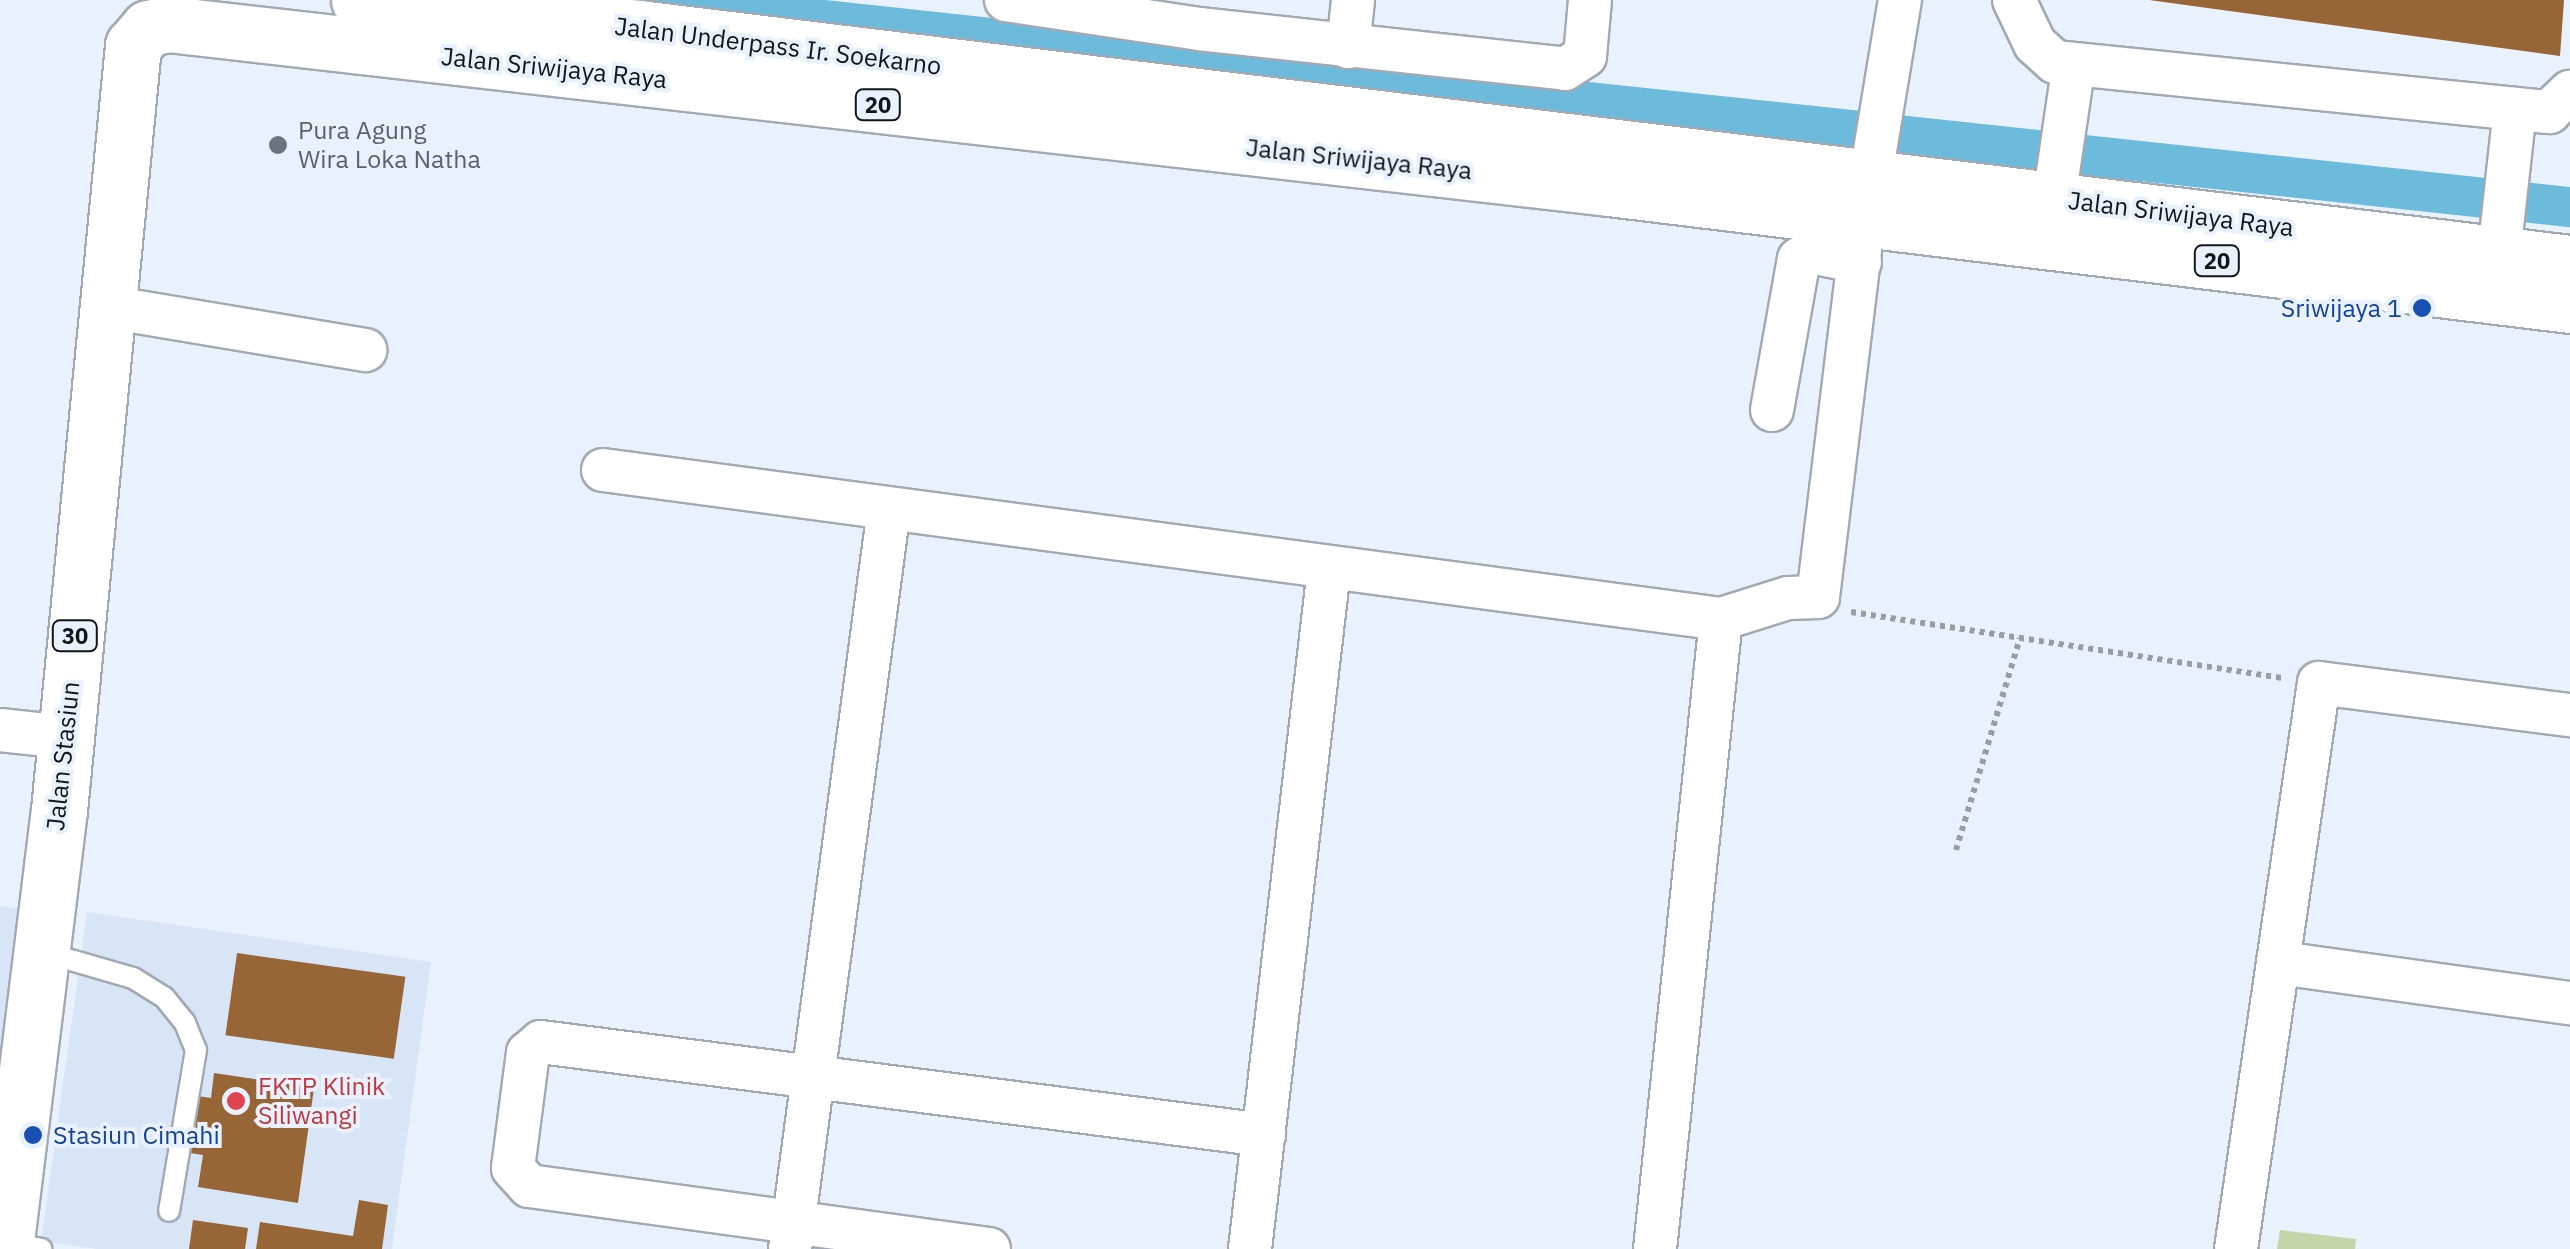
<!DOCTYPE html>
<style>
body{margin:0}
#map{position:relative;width:2570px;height:1249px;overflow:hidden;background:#e9f2fc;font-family:"IBM Plex Sans",sans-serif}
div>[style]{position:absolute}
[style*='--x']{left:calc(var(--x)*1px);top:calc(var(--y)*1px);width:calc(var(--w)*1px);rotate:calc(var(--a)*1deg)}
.built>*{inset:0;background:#d8e5f6}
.green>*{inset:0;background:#c5d5aa}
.canal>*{height:40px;margin:-20px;padding:0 20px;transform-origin:20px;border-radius:20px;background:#6dbbdc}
.building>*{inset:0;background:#976536;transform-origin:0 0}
.path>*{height:6px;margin-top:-3px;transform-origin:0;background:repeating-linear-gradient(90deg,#969da4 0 5px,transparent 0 10px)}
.roads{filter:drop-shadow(2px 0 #a2a9b3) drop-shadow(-2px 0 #a2a9b3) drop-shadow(0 2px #a2a9b3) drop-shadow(0 -2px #a2a9b3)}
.service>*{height:20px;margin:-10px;padding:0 10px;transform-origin:10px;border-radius:10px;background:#fff}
.minor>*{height:42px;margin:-21px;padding:0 21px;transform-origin:21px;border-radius:21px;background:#fff}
.primary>*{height:55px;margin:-27.5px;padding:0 27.5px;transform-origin:27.5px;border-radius:27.5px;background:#fff}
.dots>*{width:28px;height:28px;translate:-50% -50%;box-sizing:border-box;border:5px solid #e9f2fc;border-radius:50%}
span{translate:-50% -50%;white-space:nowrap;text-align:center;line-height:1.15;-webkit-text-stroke:8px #e9f2fc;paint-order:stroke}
.shield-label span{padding:2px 8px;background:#e9f2fc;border:2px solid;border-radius:8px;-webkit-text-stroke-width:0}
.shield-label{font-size:22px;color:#131619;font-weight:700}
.street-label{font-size:25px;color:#131619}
.worship-label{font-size:25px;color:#5b616d}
.left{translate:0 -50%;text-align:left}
.transit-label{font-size:25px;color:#164399}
.right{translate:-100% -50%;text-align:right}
.health-label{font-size:25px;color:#be3a42}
</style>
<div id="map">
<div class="built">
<i style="clip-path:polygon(0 906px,26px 910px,0 1102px)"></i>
<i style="clip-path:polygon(87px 912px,431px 962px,392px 1249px,97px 1249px,41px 1241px)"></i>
</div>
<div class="green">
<i style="clip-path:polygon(2280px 1230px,2356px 1239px,2355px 1249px,2277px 1249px)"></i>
</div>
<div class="canal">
<i style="--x:638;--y:0;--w:1943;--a:6.12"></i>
</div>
<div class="building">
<i style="clip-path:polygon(2149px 0,2564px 0,2560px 56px)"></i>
<i style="left:237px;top:953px;width:170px;height:83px;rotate:8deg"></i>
<i style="clip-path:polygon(214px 1073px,314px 1088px,298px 1203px,198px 1187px,203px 1155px,190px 1153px,198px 1096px,211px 1098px)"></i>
<i style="clip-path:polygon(359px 1200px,388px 1205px,382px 1249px,256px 1249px,260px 1222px,353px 1236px)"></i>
<i style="clip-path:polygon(193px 1220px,248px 1228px,245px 1249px,189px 1249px)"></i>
</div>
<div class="path">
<i style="--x:1851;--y:612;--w:437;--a:8.7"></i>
<i style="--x:1956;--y:850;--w:221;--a:-73.2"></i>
</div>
<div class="roads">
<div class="service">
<i style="--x:43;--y:952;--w:94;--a:16.1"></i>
<i style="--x:133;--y:978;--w:36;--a:32"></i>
<i style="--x:164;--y:997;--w:33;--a:51"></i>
<i style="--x:185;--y:1023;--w:29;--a:68"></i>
<i style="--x:196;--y:1050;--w:163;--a:99.5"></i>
<i style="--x:8;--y:1243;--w:34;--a:10"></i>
</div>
<div class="minor">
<i style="--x:1006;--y:0;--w:195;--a:8.5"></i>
<i style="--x:1199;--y:29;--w:368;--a:6.2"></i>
<i style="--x:1565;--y:69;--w:24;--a:-33"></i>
<i style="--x:1585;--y:56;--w:56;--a:-84.9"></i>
<i style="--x:2014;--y:0;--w:49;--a:64.5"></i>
<i style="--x:2035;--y:44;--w:27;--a:42"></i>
<i style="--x:2055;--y:62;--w:497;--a:5.8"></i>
<i style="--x:2549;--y:112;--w:29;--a:-44"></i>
<i style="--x:1348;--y:47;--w:47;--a:-83.9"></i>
<i style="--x:2054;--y:199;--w:136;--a:-81.6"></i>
<i style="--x:2499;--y:254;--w:146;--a:-83.7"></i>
<i style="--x:108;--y:307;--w:261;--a:9.5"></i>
<i style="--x:1772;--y:410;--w:153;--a:-79.9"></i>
<i style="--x:1799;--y:259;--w:13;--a:-32"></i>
<i style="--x:1810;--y:252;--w:51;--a:11.3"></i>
<i style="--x:603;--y:470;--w:1128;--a:7.59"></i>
<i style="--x:1721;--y:619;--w:70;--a:-17.4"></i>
<i style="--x:1788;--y:598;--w:30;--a:-2"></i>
<i style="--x:1818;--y:597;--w:383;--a:-83.1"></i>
<i style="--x:1864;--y:217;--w:220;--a:-80.6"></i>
<i style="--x:0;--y:730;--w:64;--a:6.2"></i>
<i style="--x:2280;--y:963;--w:293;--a:7.9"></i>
<i style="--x:790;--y:1249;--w:747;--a:-82.38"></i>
<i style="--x:989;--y:1249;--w:464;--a:-172.2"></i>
<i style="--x:529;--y:1186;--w:24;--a:-132"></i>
<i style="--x:513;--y:1168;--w:116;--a:-82.6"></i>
<i style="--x:528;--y:1053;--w:17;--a:-40"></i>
<i style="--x:541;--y:1042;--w:729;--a:7.33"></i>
<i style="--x:1250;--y:1249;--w:685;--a:-83.37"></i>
<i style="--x:1655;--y:1249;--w:633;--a:-84.02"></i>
<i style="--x:2236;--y:1249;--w:572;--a:-81.66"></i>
<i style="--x:2319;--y:683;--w:253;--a:7.3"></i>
</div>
<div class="primary">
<i style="--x:359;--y:0;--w:281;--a:5.7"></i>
<i style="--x:639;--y:28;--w:1945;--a:6.94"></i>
<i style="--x:5;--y:1249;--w:442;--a:-83"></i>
<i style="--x:59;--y:810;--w:768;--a:-84.47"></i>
<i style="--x:133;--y:46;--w:23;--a:-50"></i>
<i style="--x:148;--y:28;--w:20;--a:-11"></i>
<i style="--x:168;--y:24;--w:1450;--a:6.49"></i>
<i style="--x:1609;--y:188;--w:968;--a:6.94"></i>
</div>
</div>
<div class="dots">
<i style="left:278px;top:145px;background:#6b7280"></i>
<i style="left:2422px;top:308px;background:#1a4fb4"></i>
<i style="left:236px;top:1101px;background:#e0444e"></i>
<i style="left:33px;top:1135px;background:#1a4fb4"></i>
</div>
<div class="shield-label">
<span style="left:878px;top:105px">20</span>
<span style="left:2217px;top:261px">20</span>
<span style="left:75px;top:636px">30</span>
</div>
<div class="street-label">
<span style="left:778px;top:46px;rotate:7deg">Jalan Underpass Ir. Soekarno</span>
<span style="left:554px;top:68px;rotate:6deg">Jalan Sriwijaya Raya</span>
<span style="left:1359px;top:159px;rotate:6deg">Jalan Sriwijaya Raya</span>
<span style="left:2181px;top:214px;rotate:7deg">Jalan Sriwijaya Raya</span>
<span style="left:63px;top:756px;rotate:-84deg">Jalan Stasiun</span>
</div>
<div class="worship-label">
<span class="left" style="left:298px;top:145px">Pura Agung<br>Wira Loka Natha</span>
</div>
<div class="transit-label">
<span class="right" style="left:2402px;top:308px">Sriwijaya 1</span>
<span class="left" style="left:53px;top:1135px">Stasiun Cimahi</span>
</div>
<div class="health-label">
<span class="left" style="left:258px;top:1101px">FKTP Klinik<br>Siliwangi</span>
</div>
</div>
